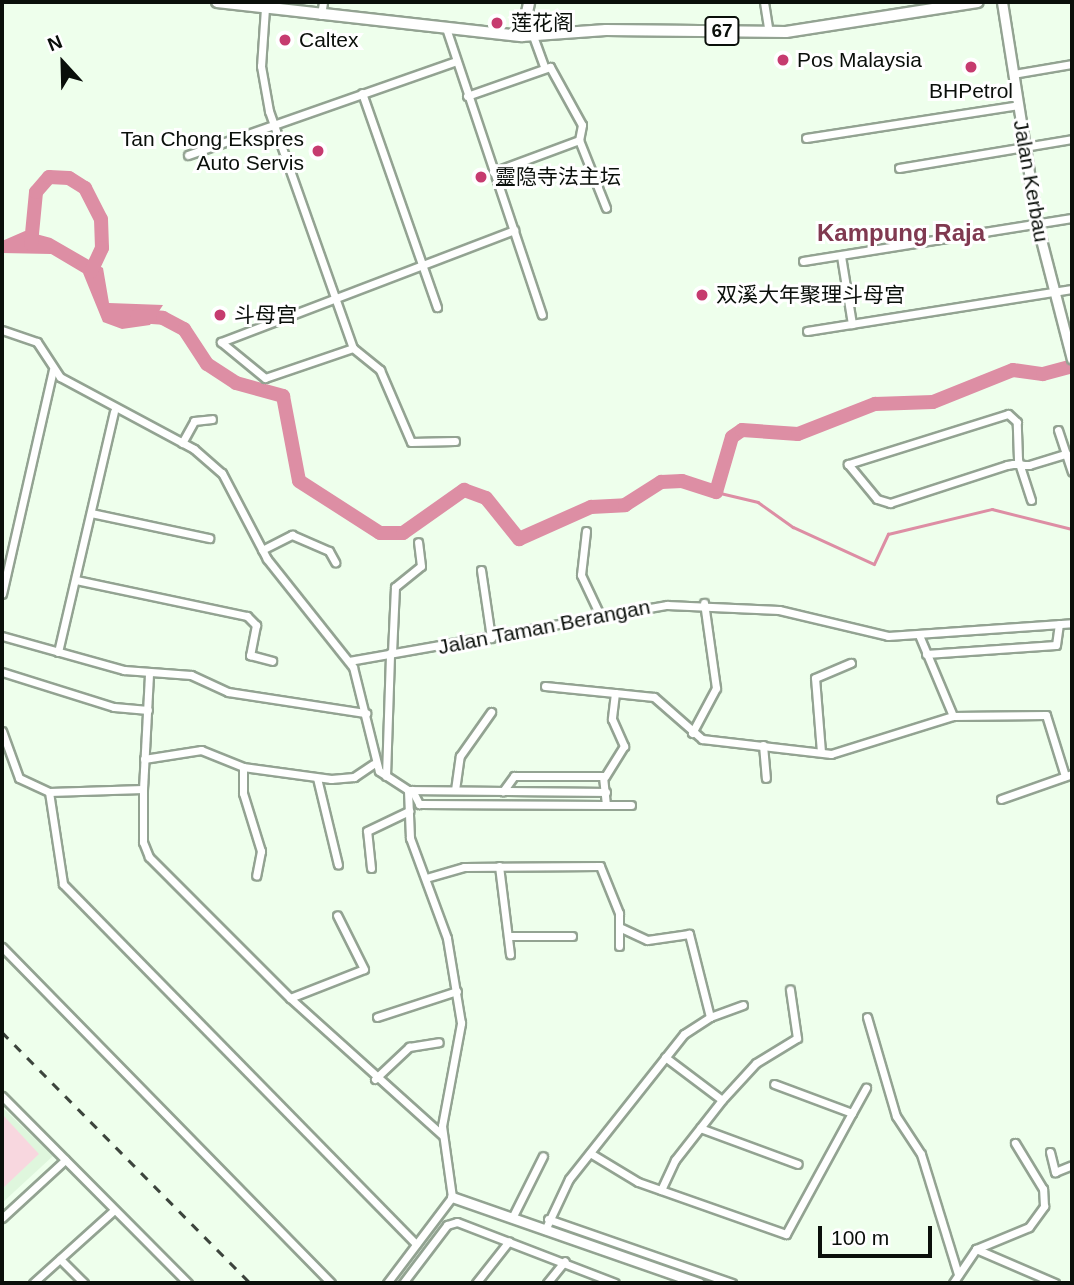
<!DOCTYPE html>
<meta charset="utf-8">
<style>
body{margin:0}
#map{position:relative;width:1074px;height:1285px;overflow:hidden;background:#eeffec;font-family:Helvetica,"Noto Sans SC",sans-serif}
div>[style]{position:absolute}
[style*='--x']{left:calc(var(--x)*1px);top:calc(var(--y)*1px);width:calc(var(--w)*1px);rotate:calc(var(--a)*1deg)}
.built>*{inset:0;background:#dff6dd}
.green>*{inset:0;background:#f8d7df}
.water>*{inset:0;background:#dd8ea4}
.stream>*{height:2.5px;margin:-1.25px;padding:0 1.25px;transform-origin:1.25px;border-radius:1.25px;background:#dd8ea4}
.river>*{height:14px;margin:-7px;padding:0 7px;transform-origin:7px;border-radius:7px;background:#dd8ea4}
.roads{filter:drop-shadow(2px 0 #93a392) drop-shadow(-2px 0 #93a392) drop-shadow(0 2px #93a392) drop-shadow(0 -2px #93a392)}
.minor>*{height:7px;margin:-3.5px;padding:0 3.5px;transform-origin:3.5px;border-radius:3.5px;background:#fff}
.tertiary>*{height:9px;margin:-4.5px;padding:0 4.5px;transform-origin:4.5px;border-radius:4.5px;background:#fff}
.secondary>*{height:10px;margin:-5px;padding:0 5px;transform-origin:5px;border-radius:5px;background:#fff}
.primary>*{height:10px;margin:-5px;padding:0 5px;transform-origin:5px;border-radius:5px;background:#fff}
.rail>*{height:2.5px;margin-top:-1.25px;transform-origin:0;background:repeating-linear-gradient(90deg,#3c443c 0 9px,transparent 0 18px)}
.dots>*{width:19px;height:19px;translate:-50% -50%;box-sizing:border-box;border:4px solid #fff;border-radius:50%}
span{translate:-50% -50%;white-space:nowrap;text-align:center;line-height:1.15;-webkit-text-stroke:6px #fff;paint-order:stroke}
.shield-label span{padding:2px 5px;background:#fff;border:2px solid;border-radius:5px;-webkit-text-stroke-width:0}
.shield-label{font-size:19px;color:#0a0f0a;font-weight:700}
.poi-label{font-size:21px;color:#0a0f0a}
.left{translate:0 -50%;text-align:left}
.right{translate:-100% -50%;text-align:right}
.street-label{font-size:21px;color:#0a0f0a}
.quarter-label{font-size:24px;color:#803950;font-weight:700}
.frame{position:absolute;inset:0;border:4px solid #0a0f0a;pointer-events:none}
.north{position:absolute;left:28px;top:28px;width:70px;height:70px;-webkit-text-stroke:5px #fff;paint-order:stroke;rotate:338deg;font-size:19px;font-weight:700;line-height:28px;text-align:center;color:#0a0f0a}
.north::after{content:'';display:block;margin:auto;width:24px;height:32px;background:#0a0f0a;clip-path:polygon(50% 0,100% 100%,50% 72%,0 100%)}
.scale{position:absolute;left:818px;top:1226px;width:114px;height:32px;box-sizing:border-box;border:4px solid #0a0f0a;border-top:0;padding-left:9px;font-size:21px;line-height:24px;white-space:nowrap;color:#0a0f0a;-webkit-text-stroke:5px #fff;paint-order:stroke}
</style>
<div id="map">
<div class="built">
<i style="clip-path:polygon(2px 1107px,53px 1156px,2px 1203px)"></i>
</div>
<div class="green">
<i style="clip-path:polygon(2px 1114px,39px 1154px,2px 1189px)"></i>
</div>
<div class="water">
<i style="clip-path:polygon(25px 231px,51px 238px,103px 268px,109px 303px,163px 305px,150px 325px,122px 329px,103px 322px,83px 273px,51px 254px,2px 253px,2px 241px)"></i>
</div>
<div class="stream">
<i style="--x:716;--y:492;--w:43;--a:13.4"></i>
<i style="--x:758;--y:502;--w:43;--a:35.5"></i>
<i style="--x:793;--y:527;--w:89;--a:24.6"></i>
<i style="--x:874;--y:564;--w:33;--a:-65"></i>
<i style="--x:888;--y:534;--w:107;--a:-13.5"></i>
<i style="--x:992;--y:509;--w:82;--a:14"></i>
</div>
<div class="river">
<i style="--x:31;--y:244;--w:52;--a:-84.5"></i>
<i style="--x:36;--y:192;--w:20;--a:-49"></i>
<i style="--x:49;--y:177;--w:20;--a:3"></i>
<i style="--x:69;--y:178;--w:19;--a:32"></i>
<i style="--x:85;--y:188;--w:35;--a:63"></i>
<i style="--x:101;--y:219;--w:29;--a:88"></i>
<i style="--x:102;--y:248;--w:26;--a:115"></i>
<i style="--x:137;--y:316;--w:26;--a:4"></i>
<i style="--x:163;--y:318;--w:24;--a:28"></i>
<i style="--x:184;--y:329;--w:42;--a:56.7"></i>
<i style="--x:207;--y:364;--w:35;--a:33"></i>
<i style="--x:236;--y:383;--w:49;--a:15.5"></i>
<i style="--x:283;--y:396;--w:86;--a:79.3"></i>
<i style="--x:299;--y:481;--w:96;--a:32.7"></i>
<i style="--x:380;--y:533;--w:23;--a:0"></i>
<i style="--x:403;--y:533;--w:75;--a:-35.2"></i>
<i style="--x:464;--y:490;--w:23;--a:20"></i>
<i style="--x:486;--y:498;--w:53;--a:51.2"></i>
<i style="--x:519;--y:539;--w:79;--a:-24"></i>
<i style="--x:591;--y:507;--w:34;--a:-3"></i>
<i style="--x:625;--y:505;--w:43;--a:-32.6"></i>
<i style="--x:661;--y:482;--w:21;--a:-3"></i>
<i style="--x:682;--y:481;--w:36;--a:18"></i>
<i style="--x:716;--y:492;--w:57;--a:-73.8"></i>
<i style="--x:732;--y:437;--w:12;--a:-35"></i>
<i style="--x:742;--y:430;--w:56;--a:4.1"></i>
<i style="--x:798;--y:434;--w:83;--a:-21.3"></i>
<i style="--x:875;--y:404;--w:58;--a:-2"></i>
<i style="--x:933;--y:402;--w:86;--a:-21.8"></i>
<i style="--x:1013;--y:370;--w:30;--a:8"></i>
<i style="--x:1043;--y:374;--w:30;--a:-15"></i>
</div>
<div class="roads">
<div class="minor">
<i style="--x:764;--y:2;--w:30;--a:81"></i>
<i style="--x:265;--y:8;--w:58;--a:93.9"></i>
<i style="--x:261;--y:66;--w:46;--a:79.9"></i>
<i style="--x:269;--y:111;--w:251;--a:70.5"></i>
<i style="--x:353;--y:348;--w:35;--a:39"></i>
<i style="--x:380;--y:370;--w:78;--a:66.7"></i>
<i style="--x:411;--y:442;--w:44;--a:-1.3"></i>
<i style="--x:321;--y:15;--w:13;--a:-81"></i>
<i style="--x:447;--y:31;--w:299;--a:71.5"></i>
<i style="--x:533;--y:36;--w:33;--a:70"></i>
<i style="--x:1013;--y:74;--w:60;--a:-9.6"></i>
<i style="--x:362;--y:93;--w:227;--a:70.7"></i>
<i style="--x:467;--y:96;--w:88;--a:-19.3"></i>
<i style="--x:550;--y:67;--w:66;--a:61.1"></i>
<i style="--x:582;--y:125;--w:15;--a:101"></i>
<i style="--x:806;--y:138;--w:215;--a:-8.8"></i>
<i style="--x:188;--y:155;--w:282;--a:-19.3"></i>
<i style="--x:899;--y:168;--w:175;--a:-9.5"></i>
<i style="--x:493;--y:172;--w:92;--a:-20.4"></i>
<i style="--x:579;--y:140;--w:73;--a:68.3"></i>
<i style="--x:841;--y:256;--w:69;--a:80.8"></i>
<i style="--x:803;--y:261;--w:272;--a:-9.1"></i>
<i style="--x:2;--y:330;--w:37;--a:19"></i>
<i style="--x:37;--y:342;--w:42;--a:56.7"></i>
<i style="--x:60;--y:377;--w:152;--a:28.2"></i>
<i style="--x:194;--y:449;--w:37;--a:41"></i>
<i style="--x:222;--y:473;--w:97;--a:62.4"></i>
<i style="--x:267;--y:559;--w:138;--a:51.5"></i>
<i style="--x:353;--y:667;--w:107;--a:76"></i>
<i style="--x:379;--y:771;--w:35;--a:33"></i>
<i style="--x:408;--y:790;--w:198;--a:0.6"></i>
<i style="--x:807;--y:331;--w:268;--a:-9"></i>
<i style="--x:353;--y:348;--w:93;--a:161.2"></i>
<i style="--x:265;--y:378;--w:57;--a:-140.7"></i>
<i style="--x:221;--y:342;--w:314;--a:-20.9"></i>
<i style="--x:1058;--y:430;--w:44;--a:71.6"></i>
<i style="--x:182;--y:443;--w:25;--a:-61"></i>
<i style="--x:194;--y:421;--w:18;--a:-6"></i>
<i style="--x:1031;--y:500;--w:38;--a:-108"></i>
<i style="--x:1019;--y:464;--w:5;--a:-101"></i>
<i style="--x:1018;--y:459;--w:37;--a:-92"></i>
<i style="--x:1017;--y:422;--w:12;--a:-138"></i>
<i style="--x:1008;--y:414;--w:168;--a:162.6"></i>
<i style="--x:848;--y:464;--w:45;--a:50.4"></i>
<i style="--x:877;--y:499;--w:14;--a:17"></i>
<i style="--x:890;--y:503;--w:123;--a:-18"></i>
<i style="--x:1007;--y:465;--w:6;--a:-9"></i>
<i style="--x:1013;--y:464;--w:6;--a:0"></i>
<i style="--x:1019;--y:464;--w:5;--a:11"></i>
<i style="--x:1024;--y:465;--w:5;--a:0"></i>
<i style="--x:1029;--y:465;--w:39;--a:-17"></i>
<i style="--x:91;--y:513;--w:121;--a:12"></i>
<i style="--x:586;--y:531;--w:44;--a:96.5"></i>
<i style="--x:581;--y:575;--w:42;--a:64.7"></i>
<i style="--x:262;--y:550;--w:34;--a:-27"></i>
<i style="--x:292;--y:535;--w:40;--a:23.4"></i>
<i style="--x:329;--y:551;--w:13;--a:61"></i>
<i style="--x:481;--y:570;--w:69;--a:81.6"></i>
<i style="--x:76;--y:580;--w:175;--a:11.9"></i>
<i style="--x:247;--y:616;--w:13;--a:45"></i>
<i style="--x:256;--y:625;--w:31;--a:101"></i>
<i style="--x:250;--y:655;--w:23;--a:15"></i>
<i style="--x:2;--y:594;--w:230;--a:-77.2"></i>
<i style="--x:919;--y:635;--w:88;--a:67.2"></i>
<i style="--x:953;--y:716;--w:93;--a:-0.6"></i>
<i style="--x:1046;--y:715;--w:64;--a:72.7"></i>
<i style="--x:2;--y:636;--w:127;--a:15.6"></i>
<i style="--x:124;--y:670;--w:67;--a:4.3"></i>
<i style="--x:191;--y:675;--w:41;--a:24.7"></i>
<i style="--x:228;--y:692;--w:140;--a:8.7"></i>
<i style="--x:58;--y:652;--w:247;--a:-76.9"></i>
<i style="--x:392;--y:653;--w:66;--a:-87.4"></i>
<i style="--x:395;--y:587;--w:33;--a:-39"></i>
<i style="--x:421;--y:566;--w:24;--a:-97"></i>
<i style="--x:926;--y:654;--w:130;--a:-4"></i>
<i style="--x:1056;--y:645;--w:21;--a:-82"></i>
<i style="--x:349;--y:661;--w:323;--a:-10"></i>
<i style="--x:667;--y:605;--w:112;--a:2.6"></i>
<i style="--x:779;--y:610;--w:112;--a:13.4"></i>
<i style="--x:888;--y:636;--w:184;--a:-4"></i>
<i style="--x:2;--y:672;--w:117;--a:17.4"></i>
<i style="--x:114;--y:707;--w:34;--a:5"></i>
<i style="--x:545;--y:686;--w:70;--a:5.7"></i>
<i style="--x:615;--y:693;--w:26;--a:97"></i>
<i style="--x:612;--y:719;--w:30;--a:66"></i>
<i style="--x:624;--y:746;--w:36;--a:122"></i>
<i style="--x:615;--y:693;--w:39;--a:6"></i>
<i style="--x:654;--y:697;--w:64;--a:41.2"></i>
<i style="--x:702;--y:739;--w:130;--a:6.6"></i>
<i style="--x:831;--y:754;--w:128;--a:-17.3"></i>
<i style="--x:2;--y:731;--w:50;--a:70.1"></i>
<i style="--x:19;--y:778;--w:33;--a:25"></i>
<i style="--x:49;--y:792;--w:93;--a:81.3"></i>
<i style="--x:63;--y:884;--w:504;--a:45.56"></i>
<i style="--x:692;--y:733;--w:51;--a:-61.9"></i>
<i style="--x:716;--y:688;--w:86;--a:-98"></i>
<i style="--x:763;--y:745;--w:33;--a:85"></i>
<i style="--x:821;--y:752;--w:74;--a:-94.6"></i>
<i style="--x:815;--y:678;--w:39;--a:-23"></i>
<i style="--x:144;--y:759;--w:58;--a:-9"></i>
<i style="--x:201;--y:750;--w:45;--a:22"></i>
<i style="--x:243;--y:767;--w:89;--a:7.8"></i>
<i style="--x:331;--y:779;--w:23;--a:-5"></i>
<i style="--x:354;--y:777;--w:23;--a:-34"></i>
<i style="--x:243;--y:767;--w:26;--a:90"></i>
<i style="--x:243;--y:793;--w:61;--a:72.8"></i>
<i style="--x:261;--y:851;--w:25;--a:101"></i>
<i style="--x:386;--y:776;--w:123;--a:-88.1"></i>
<i style="--x:317;--y:778;--w:89;--a:76.4"></i>
<i style="--x:143;--y:789;--w:53;--a:90"></i>
<i style="--x:143;--y:842;--w:16;--a:68"></i>
<i style="--x:149;--y:857;--w:199;--a:45"></i>
<i style="--x:290;--y:998;--w:205;--a:42"></i>
<i style="--x:412;--y:790;--w:16;--a:63"></i>
<i style="--x:419;--y:804;--w:187;--a:0.3"></i>
<i style="--x:606;--y:805;--w:29;--a:-96"></i>
<i style="--x:603;--y:776;--w:89;--a:180"></i>
<i style="--x:514;--y:776;--w:19;--a:126"></i>
<i style="--x:455;--y:790;--w:34;--a:-82"></i>
<i style="--x:460;--y:756;--w:54;--a:-54.8"></i>
<i style="--x:49;--y:792;--w:94;--a:-1.8"></i>
<i style="--x:143;--y:789;--w:116;--a:-87"></i>
<i style="--x:1001;--y:799;--w:75;--a:-19.4"></i>
<i style="--x:606;--y:805;--w:25;--a:0"></i>
<i style="--x:499;--y:866;--w:89;--a:82.9"></i>
<i style="--x:371;--y:868;--w:37;--a:-96"></i>
<i style="--x:367;--y:831;--w:47;--a:-25.5"></i>
<i style="--x:426;--y:878;--w:40;--a:-16"></i>
<i style="--x:464;--y:867;--w:136;--a:-0.4"></i>
<i style="--x:600;--y:866;--w:51;--a:68"></i>
<i style="--x:619;--y:913;--w:33;--a:90"></i>
<i style="--x:508;--y:936;--w:64;--a:0"></i>
<i style="--x:2;--y:947;--w:470;--a:45.6"></i>
<i style="--x:290;--y:998;--w:79;--a:-21.4"></i>
<i style="--x:364;--y:969;--w:60;--a:-116.6"></i>
<i style="--x:377;--y:1017;--w:84;--a:-18"></i>
<i style="--x:710;--y:1017;--w:35;--a:-20"></i>
<i style="--x:867;--y:1017;--w:103;--a:73.7"></i>
<i style="--x:896;--y:1116;--w:45;--a:56.7"></i>
<i style="--x:921;--y:1154;--w:126;--a:72.9"></i>
<i style="--x:665;--y:1057;--w:71;--a:37"></i>
<i style="--x:375;--y:1079;--w:47;--a:-43.3"></i>
<i style="--x:409;--y:1047;--w:30;--a:-9"></i>
<i style="--x:2;--y:1096;--w:264;--a:45.2"></i>
<i style="--x:852;--y:1113;--w:29;--a:-61"></i>
<i style="--x:700;--y:1128;--w:104;--a:20.2"></i>
<i style="--x:1050;--y:1152;--w:21;--a:76"></i>
<i style="--x:1055;--y:1172;--w:18;--a:-22"></i>
<i style="--x:590;--y:1153;--w:56;--a:31.1"></i>
<i style="--x:638;--y:1182;--w:157;--a:19.4"></i>
<i style="--x:786;--y:1234;--w:138;--a:-61.4"></i>
<i style="--x:852;--y:1113;--w:83;--a:-159.6"></i>
<i style="--x:661;--y:1190;--w:33;--a:-65"></i>
<i style="--x:675;--y:1160;--w:76;--a:-51.9"></i>
<i style="--x:722;--y:1100;--w:50;--a:-47.4"></i>
<i style="--x:756;--y:1063;--w:48;--a:-31.4"></i>
<i style="--x:797;--y:1038;--w:49;--a:-98.3"></i>
<i style="--x:2;--y:1218;--w:86;--a:-42.6"></i>
<i style="--x:512;--y:1218;--w:69;--a:-63.4"></i>
<i style="--x:548;--y:1219;--w:195;--a:19.2"></i>
<i style="--x:545;--y:1230;--w:56;--a:-64.8"></i>
<i style="--x:569;--y:1179;--w:185;--a:-51.6"></i>
<i style="--x:684;--y:1034;--w:31;--a:-33"></i>
<i style="--x:710;--y:1017;--w:86;--a:-104.2"></i>
<i style="--x:689;--y:934;--w:42;--a:171.9"></i>
<i style="--x:647;--y:940;--w:29;--a:-155"></i>
<i style="--x:976;--y:1249;--w:57;--a:-22.5"></i>
<i style="--x:1029;--y:1227;--w:26;--a:-54"></i>
<i style="--x:1044;--y:1206;--w:17;--a:-93"></i>
<i style="--x:1043;--y:1189;--w:54;--a:-121.3"></i>
<i style="--x:60;--y:1259;--w:34;--a:45"></i>
<i style="--x:33;--y:1283;--w:109;--a:-42"></i>
<i style="--x:387;--y:1283;--w:108;--a:-52.9"></i>
<i style="--x:452;--y:1197;--w:72;--a:-98"></i>
<i style="--x:442;--y:1126;--w:105;--a:-79.5"></i>
<i style="--x:461;--y:1023;--w:86;--a:-99.4"></i>
<i style="--x:447;--y:938;--w:107;--a:-110.3"></i>
<i style="--x:410;--y:838;--w:48;--a:-92.4"></i>
<i style="--x:403;--y:1283;--w:73;--a:-52.8"></i>
<i style="--x:447;--y:1225;--w:10;--a:-17"></i>
<i style="--x:457;--y:1222;--w:169;--a:21.1"></i>
<i style="--x:476;--y:1283;--w:53;--a:-51.8"></i>
<i style="--x:547;--y:1283;--w:28;--a:-51"></i>
<i style="--x:953;--y:1283;--w:41;--a:-55.9"></i>
<i style="--x:976;--y:1249;--w:86;--a:23.3"></i>
</div>
<div class="tertiary">
<i style="--x:1002;--y:2;--w:225;--a:81"></i>
<i style="--x:1037;--y:224;--w:139;--a:75.5"></i>
<i style="--x:452;--y:1197;--w:262;--a:19.2"></i>
</div>
<div class="secondary">
<i style="--x:522;--y:36;--w:35;--a:-78"></i>
</div>
<div class="primary">
<i style="--x:217;--y:2;--w:307;--a:6.4"></i>
<i style="--x:522;--y:36;--w:84;--a:-4.1"></i>
<i style="--x:606;--y:30;--w:180;--a:0.6"></i>
<i style="--x:786;--y:32;--w:194;--a:-8.9"></i>
</div>
</div>
<div class="rail">
<i style="--x:2;--y:1032;--w:353;--a:45.3"></i>
</div>
<div class="dots">
<i style="left:497px;top:23px;background:#c63b6f"></i>
<i style="left:285px;top:40px;background:#c63b6f"></i>
<i style="left:783px;top:60px;background:#c63b6f"></i>
<i style="left:971px;top:67px;background:#c63b6f"></i>
<i style="left:318px;top:151px;background:#c63b6f"></i>
<i style="left:481px;top:177px;background:#c63b6f"></i>
<i style="left:702px;top:295px;background:#c63b6f"></i>
<i style="left:220px;top:315px;background:#c63b6f"></i>
</div>
<div class="shield-label">
<span style="left:722px;top:31px">67</span>
</div>
<div class="poi-label">
<span class="left" style="left:511px;top:23px">莲花阁</span>
<span class="left" style="left:299px;top:40px">Caltex</span>
<span class="left" style="left:797px;top:60px">Pos Malaysia</span>
<span style="left:971px;top:91px">BHPetrol</span>
<span class="right" style="left:304px;top:151px">Tan Chong Ekspres<br>Auto Servis</span>
<span class="left" style="left:495px;top:177px">靈隐寺法主坛</span>
<span class="left" style="left:716px;top:295px">双溪大年聚理斗母宫</span>
<span class="left" style="left:234px;top:315px">斗母宫</span>
</div>
<div class="street-label">
<span style="left:1031px;top:181px;rotate:80deg">Jalan Kerbau</span>
<span style="left:544px;top:627px;rotate:-11deg">Jalan Taman Berangan</span>
</div>
<div class="quarter-label">
<span style="left:901px;top:233px">Kampung Raja</span>
</div>
<div class="frame"></div>
<div class="north">N</div>
<div class="scale">100 m</div>
</div>
